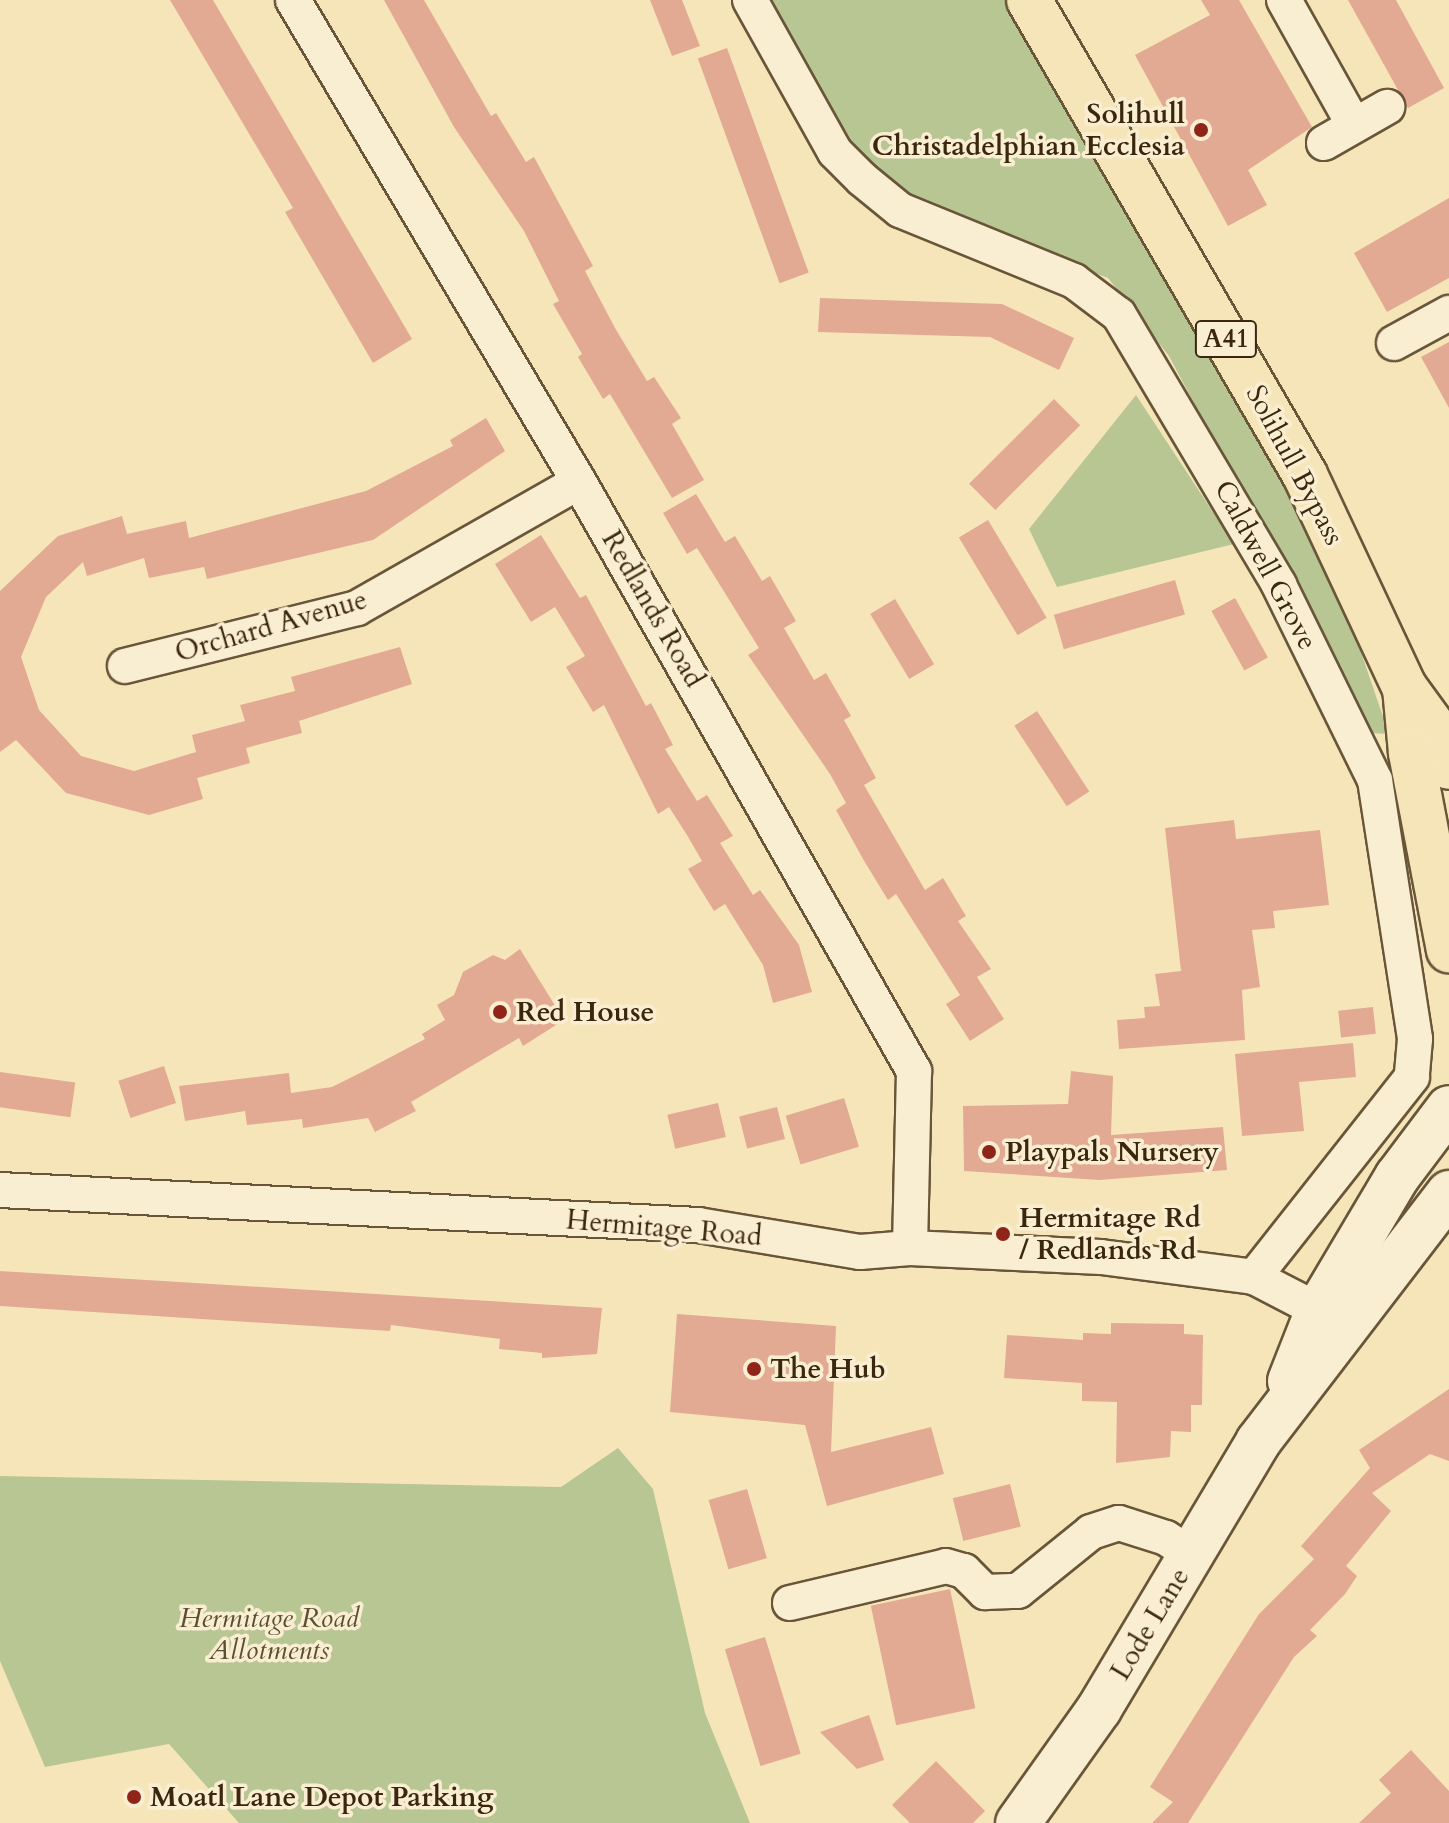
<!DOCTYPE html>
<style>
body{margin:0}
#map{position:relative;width:1449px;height:1823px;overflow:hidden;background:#f7e5ba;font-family:Cardo,serif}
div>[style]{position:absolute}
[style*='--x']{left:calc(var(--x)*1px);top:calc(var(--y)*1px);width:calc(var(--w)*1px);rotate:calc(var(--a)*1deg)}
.green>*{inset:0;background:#b8c694}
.building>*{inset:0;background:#e2aa92;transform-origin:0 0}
.roads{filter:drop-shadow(2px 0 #695639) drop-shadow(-2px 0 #695639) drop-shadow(0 2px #695639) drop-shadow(0 -2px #695639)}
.street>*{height:34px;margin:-17px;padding:0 17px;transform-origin:17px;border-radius:17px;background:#faeed2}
.secondary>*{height:44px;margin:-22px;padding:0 22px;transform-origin:22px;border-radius:22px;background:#faeed2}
.highway>*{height:44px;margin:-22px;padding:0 22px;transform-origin:22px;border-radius:22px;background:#f7e5ba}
.dots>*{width:22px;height:22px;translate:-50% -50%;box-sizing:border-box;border:4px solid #faeed2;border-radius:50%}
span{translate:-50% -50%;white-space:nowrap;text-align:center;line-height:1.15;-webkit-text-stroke:7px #faeed2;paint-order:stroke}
.shield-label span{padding:2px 6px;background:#faeed2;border:2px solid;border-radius:6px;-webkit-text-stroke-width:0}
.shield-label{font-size:26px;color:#3a270e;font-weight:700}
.poi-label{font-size:28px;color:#3a270e;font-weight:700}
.right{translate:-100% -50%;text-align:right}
.left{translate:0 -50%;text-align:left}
.street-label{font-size:28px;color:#3a270e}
.park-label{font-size:28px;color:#5a4f30;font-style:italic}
</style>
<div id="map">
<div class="green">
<i style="clip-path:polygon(773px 0,1005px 0,1330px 562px,1389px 734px,1369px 733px,1169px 356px,1108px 278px,911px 202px,824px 115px,771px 24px)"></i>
<i style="clip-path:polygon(1136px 395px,1234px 544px,1057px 587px,1029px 529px)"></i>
<i style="clip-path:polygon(618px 1448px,653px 1489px,705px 1713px,750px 1823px,239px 1823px,169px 1744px,45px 1767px,0 1661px,0 1476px,561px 1487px)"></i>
</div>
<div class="building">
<i style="clip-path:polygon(170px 0,213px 0,412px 339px,373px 363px,285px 212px,293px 208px)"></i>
<i style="clip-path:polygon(384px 0,424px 0,491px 116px,496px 113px,526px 162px,534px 157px,593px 266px,585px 271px,615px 328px,647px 381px,654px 377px,681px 418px,672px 424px,704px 480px,672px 498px,610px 394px,603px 399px,578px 357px,582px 354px,553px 304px,559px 301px,524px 231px,454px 127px)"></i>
<i style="clip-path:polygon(650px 0,682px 0,700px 46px,672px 56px)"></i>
<i style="clip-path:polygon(1201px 0,1239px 0,1312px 127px,1248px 170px,1267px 205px,1228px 226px,1135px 55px,1210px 15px)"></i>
<i style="clip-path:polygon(1348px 0,1396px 0,1444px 88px,1408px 108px)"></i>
<i style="left:727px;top:48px;width:239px;height:31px;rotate:70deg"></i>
<i style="clip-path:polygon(1449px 198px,1449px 278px,1387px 312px,1354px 253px)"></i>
<i style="clip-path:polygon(820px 298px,1002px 304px,1074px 338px,1059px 370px,990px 337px,818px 332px)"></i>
<i style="clip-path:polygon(1449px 342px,1449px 408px,1421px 357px)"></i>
<i style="left:1054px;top:399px;width:37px;height:120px;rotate:45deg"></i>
<i style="clip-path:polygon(486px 418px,505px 451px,373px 540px,207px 579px,204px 567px,149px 578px,144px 558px,87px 576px,83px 562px,46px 597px,21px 657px,39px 710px,81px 756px,134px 771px,196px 752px,192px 735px,245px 721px,240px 705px,295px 691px,291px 677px,400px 647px,412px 684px,299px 721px,302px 733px,246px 748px,250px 763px,197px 778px,203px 799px,149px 815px,66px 793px,16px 740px,0 752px,0 591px,58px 536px,122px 516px,127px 534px,186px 521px,189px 538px,366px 491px,453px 446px,450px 440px)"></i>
<i style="clip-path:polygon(696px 494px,725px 542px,735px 536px,762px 581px,770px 576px,796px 621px,784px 628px,814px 680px,826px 673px,851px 716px,844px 720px,876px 778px,864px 785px,925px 890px,943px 878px,966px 916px,958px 921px,991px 969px,977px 977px,1004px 1019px,970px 1041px,946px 1004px,960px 995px,896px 894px,888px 900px,863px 859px,836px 810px,846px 803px,830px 774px,748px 655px,759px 648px,697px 548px,687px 554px,663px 513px)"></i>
<i style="left:988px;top:520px;width:114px;height:34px;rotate:59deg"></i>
<i style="clip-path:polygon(541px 535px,580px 598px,586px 595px,646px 706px,651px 703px,673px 745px,665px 749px,697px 801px,707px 795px,733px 836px,720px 843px,753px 895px,760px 890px,799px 945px,812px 992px,773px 1003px,763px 965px,725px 904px,714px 911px,688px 869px,702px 861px,687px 835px,669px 807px,658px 814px,604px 705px,593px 712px,566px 667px,585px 656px,555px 607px,531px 622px,495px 564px)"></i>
<i style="left:1175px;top:580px;width:36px;height:126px;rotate:74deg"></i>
<i style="left:1235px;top:598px;width:68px;height:27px;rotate:61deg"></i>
<i style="left:895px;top:599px;width:76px;height:29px;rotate:59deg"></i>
<i style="left:1037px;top:711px;width:96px;height:27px;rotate:57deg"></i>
<i style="clip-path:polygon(1234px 820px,1236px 839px,1320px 830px,1329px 905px,1273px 911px,1275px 928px,1252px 930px,1260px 987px,1242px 990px,1245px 1040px,1119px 1049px,1117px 1020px,1145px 1018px,1144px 1007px,1160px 1006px,1155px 974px,1181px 971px,1165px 828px)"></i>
<i style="clip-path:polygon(520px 949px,564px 1020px,523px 1046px,519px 1038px,411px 1102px,416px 1111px,394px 1122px,375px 1132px,368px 1118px,303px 1128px,302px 1119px,247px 1125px,245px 1111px,185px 1121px,179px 1086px,289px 1073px,291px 1093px,332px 1087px,366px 1070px,425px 1039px,422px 1034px,445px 1020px,437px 1005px,454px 995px,463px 972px,493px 955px,505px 960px)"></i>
<i style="left:1373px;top:1007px;width:27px;height:35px;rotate:84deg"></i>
<i style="clip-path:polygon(1353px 1043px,1356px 1077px,1299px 1082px,1304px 1131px,1242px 1136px,1235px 1054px)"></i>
<i style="left:164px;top:1066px;width:39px;height:48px;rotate:72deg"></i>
<i style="clip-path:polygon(1071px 1071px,1113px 1076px,1111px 1135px,1223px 1127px,1227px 1170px,1099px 1180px,964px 1171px,963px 1106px,1068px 1104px)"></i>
<i style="left:0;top:1072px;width:76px;height:35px;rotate:8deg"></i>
<i style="left:844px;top:1098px;width:51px;height:61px;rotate:73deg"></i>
<i style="left:718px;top:1103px;width:35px;height:52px;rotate:77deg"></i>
<i style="left:777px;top:1107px;width:33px;height:39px;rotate:76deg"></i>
<i style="clip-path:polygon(0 1271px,602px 1308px,597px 1354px,542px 1358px,542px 1353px,499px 1349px,500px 1339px,391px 1325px,390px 1331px,0 1306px)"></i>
<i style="clip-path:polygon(677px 1314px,836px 1326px,831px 1452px,931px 1427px,944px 1474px,827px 1506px,805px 1425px,670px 1412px)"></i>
<i style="clip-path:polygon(1111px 1323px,1184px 1324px,1184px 1334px,1203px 1335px,1202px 1405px,1191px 1405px,1191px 1432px,1171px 1431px,1170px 1457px,1116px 1463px,1117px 1402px,1082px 1401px,1082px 1383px,1004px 1378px,1007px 1335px,1083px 1340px,1083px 1333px,1111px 1334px)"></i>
<i style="clip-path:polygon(1449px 1389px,1449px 1461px,1430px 1454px,1372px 1493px,1391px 1511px,1346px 1566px,1357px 1576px,1345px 1594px,1310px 1630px,1317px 1636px,1294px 1657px,1188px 1823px,1152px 1823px,1173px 1802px,1150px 1787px,1259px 1614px,1314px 1559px,1301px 1546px,1370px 1468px,1359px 1450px)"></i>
<i style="left:1010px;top:1484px;width:44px;height:59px;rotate:76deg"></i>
<i style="left:747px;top:1489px;width:72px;height:40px;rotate:74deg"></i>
<i style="left:950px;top:1589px;width:122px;height:81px;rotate:78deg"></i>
<i style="left:765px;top:1637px;width:122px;height:42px;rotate:73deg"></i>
<i style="clip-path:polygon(869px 1715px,884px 1760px,857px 1769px,820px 1732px)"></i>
<i style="clip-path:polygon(1411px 1750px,1449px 1791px,1449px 1823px,1359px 1823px,1391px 1793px,1379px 1780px)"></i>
<i style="clip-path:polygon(936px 1761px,985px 1811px,973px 1823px,910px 1823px,892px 1805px)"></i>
</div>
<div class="roads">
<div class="street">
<i style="--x:293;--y:0;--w:560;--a:59.32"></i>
<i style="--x:579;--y:482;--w:678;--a:60.37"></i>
<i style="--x:914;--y:1071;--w:177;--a:91.3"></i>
<i style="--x:750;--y:0;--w:174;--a:60.8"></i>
<i style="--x:835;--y:152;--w:38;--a:45"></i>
<i style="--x:862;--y:179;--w:49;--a:39.2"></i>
<i style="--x:900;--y:210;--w:188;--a:22.2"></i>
<i style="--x:1074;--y:281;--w:56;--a:37.1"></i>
<i style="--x:1119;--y:315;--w:314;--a:59.3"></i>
<i style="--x:1279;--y:585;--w:217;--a:63.8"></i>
<i style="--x:1375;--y:780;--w:262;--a:81.2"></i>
<i style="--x:1415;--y:1039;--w:38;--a:95"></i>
<i style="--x:1412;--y:1077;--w:255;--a:128.3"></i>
<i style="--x:1284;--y:0;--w:143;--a:60.8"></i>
<i style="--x:1324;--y:143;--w:73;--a:-29.7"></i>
<i style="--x:1394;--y:343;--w:63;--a:-28.6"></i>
<i style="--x:125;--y:666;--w:239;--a:-14"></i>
<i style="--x:357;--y:608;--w:255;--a:-29.6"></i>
<i style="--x:0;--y:1190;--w:699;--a:2.87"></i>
<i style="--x:698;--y:1225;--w:164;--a:9.5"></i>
<i style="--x:860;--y:1252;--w:50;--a:-4.6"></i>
<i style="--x:910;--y:1248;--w:191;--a:2.7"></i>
<i style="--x:1101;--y:1257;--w:154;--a:7.4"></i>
<i style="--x:1254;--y:1277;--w:72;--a:27.3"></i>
<i style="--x:790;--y:1603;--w:160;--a:-13.3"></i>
<i style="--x:946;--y:1566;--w:19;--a:16"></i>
<i style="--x:964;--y:1571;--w:30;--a:45"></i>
<i style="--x:985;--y:1592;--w:33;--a:-2"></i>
<i style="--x:1018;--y:1591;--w:94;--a:-38.9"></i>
<i style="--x:1091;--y:1532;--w:29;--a:-18"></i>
<i style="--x:1119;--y:1523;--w:49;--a:17.7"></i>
<i style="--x:1166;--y:1538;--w:31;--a:33"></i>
</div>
<div class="secondary">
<i style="--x:1290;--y:1381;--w:76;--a:-68.5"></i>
<i style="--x:1318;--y:1310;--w:155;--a:-59.3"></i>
<i style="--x:1397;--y:1177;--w:86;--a:-53"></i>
<i style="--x:1018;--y:1823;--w:140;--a:-54.6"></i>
<i style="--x:1099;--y:1709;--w:311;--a:-59.2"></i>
<i style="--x:1258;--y:1442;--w:314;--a:-52.5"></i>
</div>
<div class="highway">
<i style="--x:1029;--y:0;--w:549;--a:59.84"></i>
<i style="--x:1305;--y:475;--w:235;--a:64.9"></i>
<i style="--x:1405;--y:688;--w:59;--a:53.9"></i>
<i style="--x:1440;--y:736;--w:32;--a:74"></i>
<i style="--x:1405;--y:688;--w:65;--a:84.7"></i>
<i style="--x:1411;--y:753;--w:201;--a:79.1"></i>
</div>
</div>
<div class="dots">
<i style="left:1201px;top:130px;background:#8f2418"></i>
<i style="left:500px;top:1012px;background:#8f2418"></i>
<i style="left:989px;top:1152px;background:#8f2418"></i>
<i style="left:1003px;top:1234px;background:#8f2418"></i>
<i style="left:754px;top:1369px;background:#8f2418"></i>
<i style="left:134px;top:1797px;background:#8f2418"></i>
</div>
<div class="shield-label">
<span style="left:1226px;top:339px">A41</span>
</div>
<div class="poi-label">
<span class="right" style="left:1185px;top:130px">Solihull<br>Christadelphian Ecclesia</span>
<span class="left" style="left:516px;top:1012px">Red House</span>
<span class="left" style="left:1005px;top:1152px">Playpals Nursery</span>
<span class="left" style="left:1019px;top:1234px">Hermitage Rd<br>/ Redlands Rd</span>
<span class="left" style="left:770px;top:1369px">The Hub</span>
<span class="left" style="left:150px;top:1797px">Moatl Lane Depot Parking</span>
</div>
<div class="street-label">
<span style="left:1295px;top:465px;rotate:62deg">Solihull Bypass</span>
<span style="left:1266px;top:565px;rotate:62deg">Caldwell Grove</span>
<span style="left:653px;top:609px;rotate:60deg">Redlands Road</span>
<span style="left:271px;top:626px;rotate:-16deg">Orchard Avenue</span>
<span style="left:664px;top:1228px;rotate:5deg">Hermitage Road</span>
<span style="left:1150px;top:1624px;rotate:-59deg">Lode Lane</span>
</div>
<div class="park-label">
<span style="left:269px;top:1634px">Hermitage Road<br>Allotments</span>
</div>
</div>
